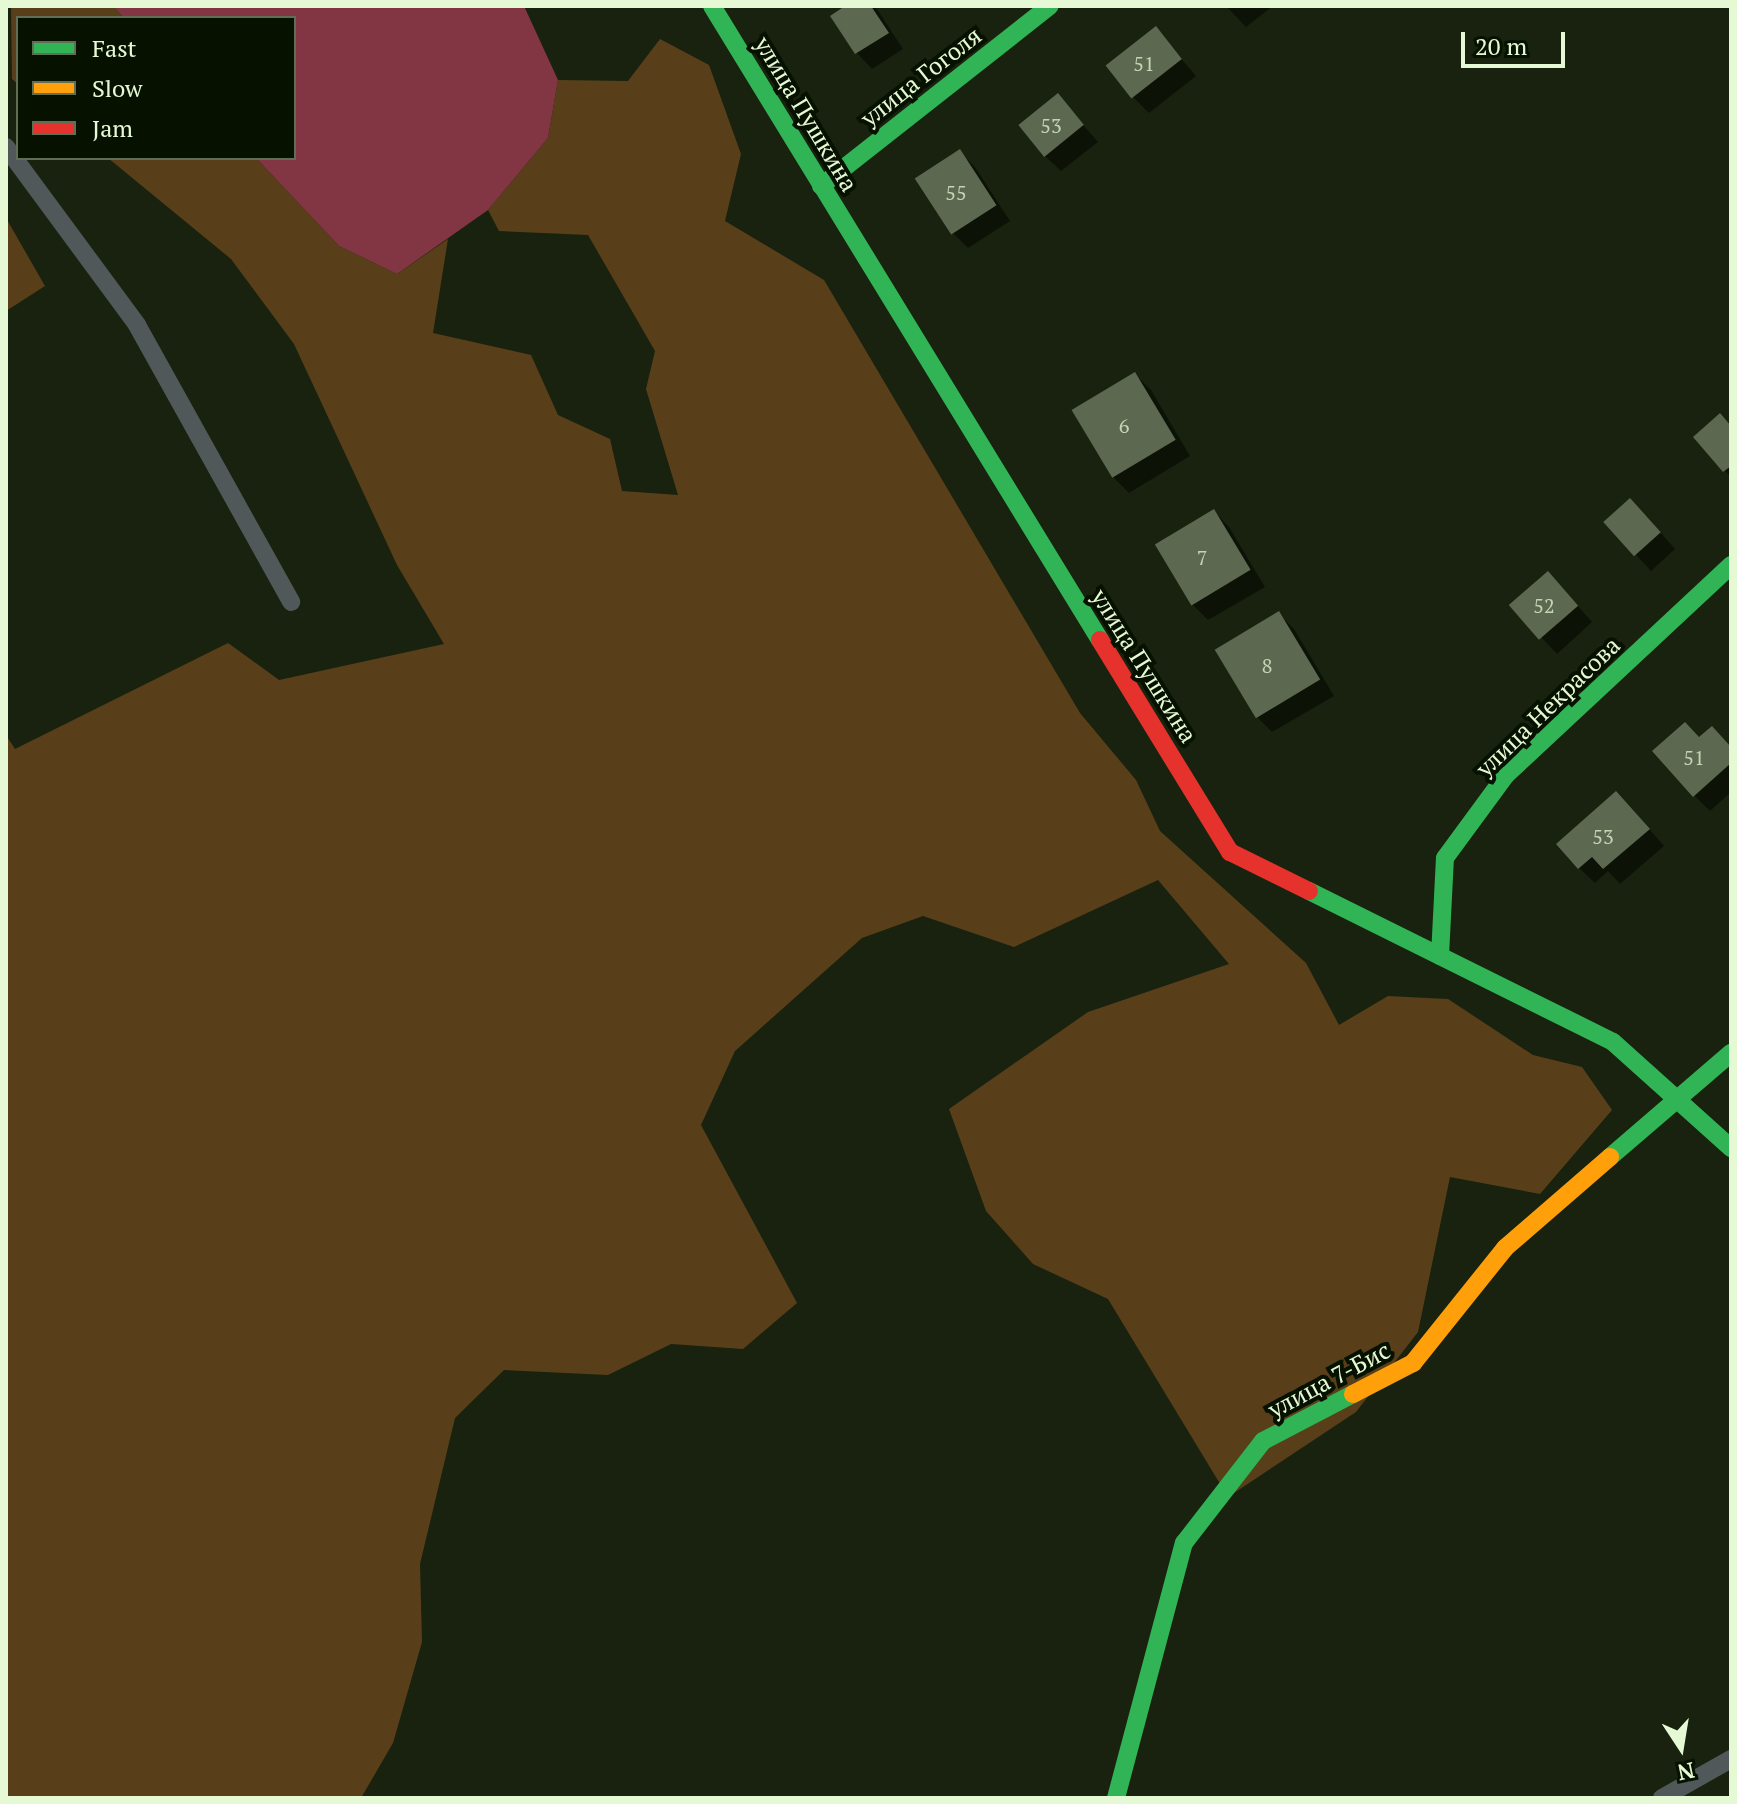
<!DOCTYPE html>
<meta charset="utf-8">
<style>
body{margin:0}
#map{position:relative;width:1737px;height:1804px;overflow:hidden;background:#19220e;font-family:"PT Serif",serif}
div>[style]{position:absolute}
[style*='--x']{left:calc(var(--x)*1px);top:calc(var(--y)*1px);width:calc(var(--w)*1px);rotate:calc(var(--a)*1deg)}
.green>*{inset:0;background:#583f1a}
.water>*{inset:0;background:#823644}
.shadow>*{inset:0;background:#0007}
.building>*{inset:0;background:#5d6851;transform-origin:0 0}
.lane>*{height:18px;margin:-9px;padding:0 9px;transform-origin:9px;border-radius:9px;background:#505859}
.fast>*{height:18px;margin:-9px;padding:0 9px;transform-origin:9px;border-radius:9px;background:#30b455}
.slow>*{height:18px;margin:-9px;padding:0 9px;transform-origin:9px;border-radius:9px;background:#ff9f0a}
.jam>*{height:18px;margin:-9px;padding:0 9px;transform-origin:9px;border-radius:9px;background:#e5322d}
span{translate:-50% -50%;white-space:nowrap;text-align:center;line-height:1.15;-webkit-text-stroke:8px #061100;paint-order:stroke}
.number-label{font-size:20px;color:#c4d5b4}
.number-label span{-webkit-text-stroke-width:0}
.street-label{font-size:24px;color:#e6f9d5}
.frame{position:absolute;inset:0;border:8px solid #e6f9d5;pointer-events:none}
.legend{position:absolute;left:16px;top:16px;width:280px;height:144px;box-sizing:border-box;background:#061100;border:2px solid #606e55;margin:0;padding:10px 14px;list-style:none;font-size:24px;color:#e6f9d5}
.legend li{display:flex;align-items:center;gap:16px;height:40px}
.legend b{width:40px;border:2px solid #606e55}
.north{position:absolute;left:1641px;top:1708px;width:80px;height:80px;-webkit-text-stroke:6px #061100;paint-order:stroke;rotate:168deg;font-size:22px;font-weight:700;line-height:32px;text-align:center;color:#e6f9d5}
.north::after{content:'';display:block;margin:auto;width:28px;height:36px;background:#e6f9d5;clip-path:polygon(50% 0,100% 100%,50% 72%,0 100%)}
.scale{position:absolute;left:1461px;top:32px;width:104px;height:36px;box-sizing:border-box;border:4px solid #e6f9d5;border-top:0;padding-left:10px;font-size:24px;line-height:28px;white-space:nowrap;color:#e6f9d5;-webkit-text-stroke:6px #061100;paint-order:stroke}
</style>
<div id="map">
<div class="green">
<i style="clip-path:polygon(11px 6px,113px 6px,124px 18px,18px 18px,18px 84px,12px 79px)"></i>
<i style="clip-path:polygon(660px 39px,709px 65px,741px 154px,725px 221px,824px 280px,1080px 713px,1136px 780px,1160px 831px,1306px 963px,1339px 1025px,1388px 996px,1448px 999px,1533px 1055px,1582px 1067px,1612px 1110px,1540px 1194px,1450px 1177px,1418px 1332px,1356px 1412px,1228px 1497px,1108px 1299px,1033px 1264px,986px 1211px,949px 1109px,1088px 1012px,1229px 964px,1158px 880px,1014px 947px,923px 916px,862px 938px,735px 1051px,701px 1125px,797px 1303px,743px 1349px,671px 1344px,608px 1375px,504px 1370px,455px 1418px,420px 1564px,422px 1642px,393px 1743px,361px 1798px,6px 1798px,6px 735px,15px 749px,228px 643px,279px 680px,444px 644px,397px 565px,294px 344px,231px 259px,108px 158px,256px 158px,339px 246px,397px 274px,448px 239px,433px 333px,531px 355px,558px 415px,610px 439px,622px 491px,678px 495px,646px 389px,655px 351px,588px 235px,499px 231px,488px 210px,548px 138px,558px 80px,628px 81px)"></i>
<i style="clip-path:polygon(6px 218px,45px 286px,6px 311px)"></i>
</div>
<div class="water">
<i style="clip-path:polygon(113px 6px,524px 6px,558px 80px,548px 138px,488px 210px,397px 274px,339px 246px,256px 158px,294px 158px,294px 18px,124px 18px)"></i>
</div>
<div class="shadow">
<i style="clip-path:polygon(847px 6px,875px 6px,903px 49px,872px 69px,857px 53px,833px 17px)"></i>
<i style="clip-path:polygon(1226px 6px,1273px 6px,1246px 27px)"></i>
<i style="clip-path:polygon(1156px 29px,1196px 76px,1149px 113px,1133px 97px)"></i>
<i style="clip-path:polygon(1058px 96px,1098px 142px,1061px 171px,1045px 156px)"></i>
<i style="clip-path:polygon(960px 152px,975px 167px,1010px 221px,968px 248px,953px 233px)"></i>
<i style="clip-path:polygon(1135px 374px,1151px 390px,1190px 456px,1129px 493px,1113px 477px)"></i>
<i style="clip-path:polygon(1731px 428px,1731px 477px,1695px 438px)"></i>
<i style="clip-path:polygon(1214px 511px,1229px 527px,1265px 587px,1208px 620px,1192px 604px)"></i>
<i style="clip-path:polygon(1646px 516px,1675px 549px,1651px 571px,1606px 522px)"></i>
<i style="clip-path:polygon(1563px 589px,1592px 622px,1557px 654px,1542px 638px)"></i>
<i style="clip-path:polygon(1279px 614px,1294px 629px,1334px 696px,1272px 732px,1257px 717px)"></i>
<i style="clip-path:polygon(1731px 748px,1731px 792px,1710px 811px,1694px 795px)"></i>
<i style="clip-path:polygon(1632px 809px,1664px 846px,1620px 884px,1608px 871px,1595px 883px,1579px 868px)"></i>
</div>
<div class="building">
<i style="clip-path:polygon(845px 6px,871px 6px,889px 33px,855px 54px,830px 16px)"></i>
<i style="left:1156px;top:26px;width:42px;height:64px;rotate:52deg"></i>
<i style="left:1058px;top:93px;width:41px;height:51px;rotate:51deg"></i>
<i style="left:960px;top:149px;width:67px;height:54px;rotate:57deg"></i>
<i style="left:1135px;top:372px;width:79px;height:74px;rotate:59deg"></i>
<i style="clip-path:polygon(1720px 413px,1731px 426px,1731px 466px,1723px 472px,1693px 437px)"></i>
<i style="left:1630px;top:498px;width:46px;height:36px;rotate:48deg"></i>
<i style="left:1214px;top:509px;width:71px;height:69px;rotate:59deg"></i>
<i style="left:1548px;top:571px;width:46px;height:52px;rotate:49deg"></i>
<i style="left:1279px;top:611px;width:80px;height:75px;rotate:59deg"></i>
<i style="clip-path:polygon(1685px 722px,1699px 737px,1712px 726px,1731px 747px,1731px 763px,1693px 797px,1652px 751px)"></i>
<i style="clip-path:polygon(1616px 791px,1650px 829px,1603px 869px,1592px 857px,1578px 869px,1556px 844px)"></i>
</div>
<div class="lane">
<i style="--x:6;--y:147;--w:221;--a:53.6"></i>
<i style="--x:137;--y:325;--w:317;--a:60.9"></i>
<i style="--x:1662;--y:1798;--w:79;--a:-29.5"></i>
</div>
<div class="fast">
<i style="--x:712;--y:6;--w:743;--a:58.53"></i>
<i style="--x:821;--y:186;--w:291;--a:-38.2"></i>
<i style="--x:1309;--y:891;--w:339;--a:26.4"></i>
<i style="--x:1613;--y:1042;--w:159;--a:41.9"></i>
<i style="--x:1440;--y:956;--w:98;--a:-87.1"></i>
<i style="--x:1445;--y:858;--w:103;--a:-53.7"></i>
<i style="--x:1506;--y:775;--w:308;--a:-43"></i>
<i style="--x:1610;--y:1157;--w:160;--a:-40.7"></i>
<i style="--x:1116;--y:1798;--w:264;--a:-75.1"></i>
<i style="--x:1184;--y:1543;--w:129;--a:-52.2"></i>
<i style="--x:1263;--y:1441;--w:102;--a:-27.6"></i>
</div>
<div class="slow">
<i style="--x:1353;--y:1394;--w:68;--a:-27.3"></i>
<i style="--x:1413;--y:1363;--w:147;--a:-51.3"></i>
<i style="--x:1505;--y:1248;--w:139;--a:-40.9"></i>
</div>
<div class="jam">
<i style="--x:1100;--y:640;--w:249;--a:58.5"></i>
<i style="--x:1230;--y:852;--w:88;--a:26.3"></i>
</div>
<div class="number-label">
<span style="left:1144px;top:63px">51</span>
<span style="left:1051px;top:125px">53</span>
<span style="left:956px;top:192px">55</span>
<span style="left:1124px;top:425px">6</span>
<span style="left:1202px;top:557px">7</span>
<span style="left:1544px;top:605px">52</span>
<span style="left:1267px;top:665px">8</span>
<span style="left:1694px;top:757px">51</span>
<span style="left:1603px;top:836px">53</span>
</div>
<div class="street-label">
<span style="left:921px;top:77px;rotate:-38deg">улица Гоголя</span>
<span style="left:806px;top:114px;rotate:59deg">улица Пушкина</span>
<span style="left:1144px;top:666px;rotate:58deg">улица Пушкина</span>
<span style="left:1548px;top:707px;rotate:-44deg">улица Некрасова</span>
<span style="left:1329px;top:1380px;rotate:-28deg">улица 7-Бис</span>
</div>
<div class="frame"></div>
<ul class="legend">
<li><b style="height:10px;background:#30b455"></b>Fast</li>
<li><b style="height:10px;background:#ff9f0a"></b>Slow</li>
<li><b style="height:10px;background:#e5322d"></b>Jam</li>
</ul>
<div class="north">N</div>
<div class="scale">20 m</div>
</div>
